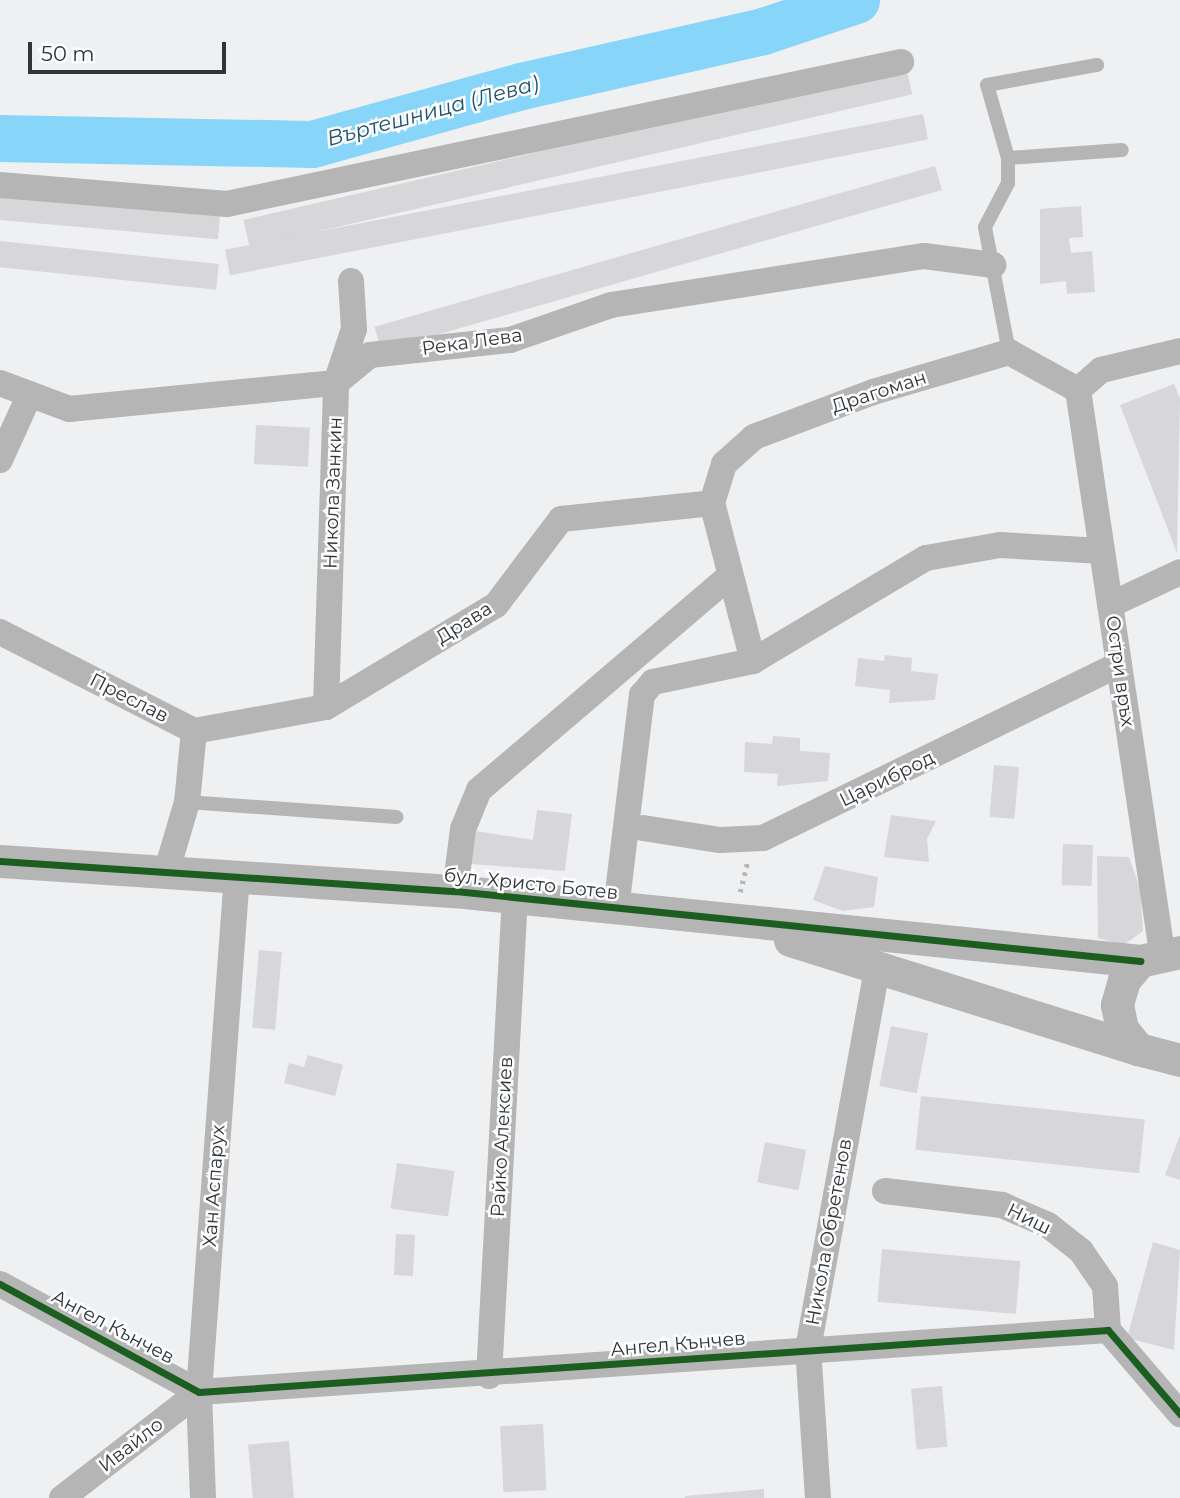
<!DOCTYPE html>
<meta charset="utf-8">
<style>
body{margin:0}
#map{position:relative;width:1180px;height:1498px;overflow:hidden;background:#eff0f2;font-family:Montserrat,sans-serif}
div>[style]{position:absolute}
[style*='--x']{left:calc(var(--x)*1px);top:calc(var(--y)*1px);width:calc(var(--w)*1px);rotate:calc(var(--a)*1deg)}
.river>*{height:47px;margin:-23.5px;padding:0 23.5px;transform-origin:23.5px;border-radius:23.5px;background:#87d6fa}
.building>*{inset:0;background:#d7d6d8;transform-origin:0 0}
.path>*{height:4.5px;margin-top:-2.25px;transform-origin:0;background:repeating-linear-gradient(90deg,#b7b7b7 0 3.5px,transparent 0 8.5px)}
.service>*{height:14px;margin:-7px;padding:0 7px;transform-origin:7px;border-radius:7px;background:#b5b5b6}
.minor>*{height:26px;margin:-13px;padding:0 13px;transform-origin:13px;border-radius:13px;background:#b5b5b6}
.tertiary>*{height:33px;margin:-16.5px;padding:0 16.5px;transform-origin:16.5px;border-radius:16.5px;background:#b5b5b6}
.cycleway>*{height:7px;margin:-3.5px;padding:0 3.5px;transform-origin:3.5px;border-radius:3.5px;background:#1b5e20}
span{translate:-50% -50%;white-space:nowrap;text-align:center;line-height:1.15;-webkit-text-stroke:5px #fcfdff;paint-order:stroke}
.street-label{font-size:19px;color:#333435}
.water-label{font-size:21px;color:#235166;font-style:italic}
.scale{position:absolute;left:28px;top:42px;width:198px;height:32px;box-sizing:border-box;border:4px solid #333435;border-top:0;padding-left:9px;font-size:21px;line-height:24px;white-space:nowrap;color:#333435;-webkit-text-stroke:5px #fcfdff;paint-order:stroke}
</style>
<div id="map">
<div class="river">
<i style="--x:0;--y:138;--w:312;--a:1.1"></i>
<i style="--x:312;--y:144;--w:217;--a:-15.5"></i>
<i style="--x:521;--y:86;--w:248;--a:-12.8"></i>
<i style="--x:763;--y:31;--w:98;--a:-18.4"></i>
</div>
<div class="building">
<i style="left:906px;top:67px;width:28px;height:680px;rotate:77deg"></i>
<i style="left:923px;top:114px;width:26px;height:711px;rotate:79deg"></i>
<i style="left:935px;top:166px;width:25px;height:583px;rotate:74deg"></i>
<i style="left:0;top:195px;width:221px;height:25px;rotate:5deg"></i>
<i style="clip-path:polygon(1081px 206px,1083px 237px,1069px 238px,1071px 253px,1092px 251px,1095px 292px,1067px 294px,1066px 281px,1040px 284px,1040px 209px)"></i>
<i style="left:0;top:241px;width:220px;height:26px;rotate:6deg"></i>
<i style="clip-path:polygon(1174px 384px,1180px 399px,1177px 553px,1120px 405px)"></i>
<i style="left:256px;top:425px;width:54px;height:39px;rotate:3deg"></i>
<i style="clip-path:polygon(885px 655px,912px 658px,911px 671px,938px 674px,935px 700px,889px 703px,890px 690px,855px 686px,858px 658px,884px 661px)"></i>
<i style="clip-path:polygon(773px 736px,800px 738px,800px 751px,830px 753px,828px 781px,777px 786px,778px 774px,744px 772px,745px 742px,772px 744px)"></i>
<i style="left:994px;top:765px;width:25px;height:52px;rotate:5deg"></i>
<i style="clip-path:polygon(537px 810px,572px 814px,565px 871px,471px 864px,475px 831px,533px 840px)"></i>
<i style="clip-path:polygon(891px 815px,936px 821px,927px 839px,929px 862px,884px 857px)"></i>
<i style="left:1063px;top:844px;width:30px;height:41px;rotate:2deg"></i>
<i style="clip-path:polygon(1097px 856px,1129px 857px,1140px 889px,1143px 931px,1124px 945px,1098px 938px)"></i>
<i style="clip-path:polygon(825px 866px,878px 877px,874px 907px,843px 911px,813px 900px)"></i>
<i style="left:259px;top:950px;width:23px;height:78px;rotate:5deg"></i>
<i style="left:891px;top:1026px;width:38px;height:61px;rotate:11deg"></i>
<i style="clip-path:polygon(308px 1055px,343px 1065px,335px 1096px,284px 1083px,289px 1063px,304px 1067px)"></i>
<i style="left:921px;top:1096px;width:225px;height:54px;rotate:6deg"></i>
<i style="clip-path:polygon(1180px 1135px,1180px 1180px,1165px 1175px)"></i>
<i style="left:765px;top:1142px;width:42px;height:41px;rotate:11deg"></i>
<i style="left:397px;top:1163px;width:58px;height:46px;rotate:8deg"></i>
<i style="left:396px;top:1234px;width:19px;height:41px;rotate:3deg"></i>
<i style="clip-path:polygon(1153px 1242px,1180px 1250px,1174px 1350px,1127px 1338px)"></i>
<i style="left:882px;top:1249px;width:139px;height:53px;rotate:5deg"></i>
<i style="left:942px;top:1386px;width:61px;height:31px;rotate:85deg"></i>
<i style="left:543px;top:1424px;width:66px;height:43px;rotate:87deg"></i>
<i style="left:289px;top:1441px;width:57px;height:41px;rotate:85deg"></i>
<i style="clip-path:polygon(764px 1489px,764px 1498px,685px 1498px,685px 1496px)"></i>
</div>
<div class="path">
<i style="--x:740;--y:892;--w:30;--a:-76"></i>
</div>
<div class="service">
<i style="--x:1008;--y:158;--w:114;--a:-4"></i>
<i style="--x:1009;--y:352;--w:127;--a:-100.9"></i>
<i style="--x:985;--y:227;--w:50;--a:-62.4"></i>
<i style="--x:1008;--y:183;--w:25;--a:-90"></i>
<i style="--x:1008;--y:158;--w:76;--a:-106"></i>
<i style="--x:987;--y:85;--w:112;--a:-10.3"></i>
<i style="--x:187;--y:802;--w:210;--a:4.1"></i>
</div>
<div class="minor">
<i style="--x:0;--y:185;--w:228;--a:4.8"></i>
<i style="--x:227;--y:204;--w:689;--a:-11.9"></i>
<i style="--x:0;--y:383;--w:74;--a:20.6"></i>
<i style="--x:69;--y:409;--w:268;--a:-5.6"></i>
<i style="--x:336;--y:383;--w:44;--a:-39.5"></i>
<i style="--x:370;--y:355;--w:141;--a:-6.1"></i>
<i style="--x:510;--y:340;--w:107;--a:-19.1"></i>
<i style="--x:611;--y:305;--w:317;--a:-8.9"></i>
<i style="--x:924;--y:256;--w:70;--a:7.4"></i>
<i style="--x:1078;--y:390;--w:568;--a:81.5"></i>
<i style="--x:1078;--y:390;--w:30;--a:-41"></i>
<i style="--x:1101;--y:370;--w:81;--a:-13.5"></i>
<i style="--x:0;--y:460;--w:72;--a:-65.6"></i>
<i style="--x:1110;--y:605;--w:77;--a:-25.2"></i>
<i style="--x:0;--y:632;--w:218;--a:27"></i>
<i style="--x:194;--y:731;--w:71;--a:95.6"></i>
<i style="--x:187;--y:802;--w:71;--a:106.4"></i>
<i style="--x:753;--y:661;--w:201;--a:-30.8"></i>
<i style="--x:926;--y:558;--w:75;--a:-10"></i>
<i style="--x:1000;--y:545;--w:102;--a:3.4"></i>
<i style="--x:326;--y:707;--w:324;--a:-88.2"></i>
<i style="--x:336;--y:383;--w:57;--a:-71.6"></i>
<i style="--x:354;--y:329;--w:48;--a:-93.6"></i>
<i style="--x:194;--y:731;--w:134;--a:-10.3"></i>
<i style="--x:326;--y:707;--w:198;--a:-31"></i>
<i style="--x:496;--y:605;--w:108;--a:-52.9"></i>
<i style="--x:561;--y:519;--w:152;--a:-6"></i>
<i style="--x:643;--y:828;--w:78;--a:8.9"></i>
<i style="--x:720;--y:840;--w:43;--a:-2.7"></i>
<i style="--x:763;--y:838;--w:396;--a:-26"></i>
<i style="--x:455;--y:891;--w:63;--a:-82.6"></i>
<i style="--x:463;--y:829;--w:42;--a:-67.7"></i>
<i style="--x:479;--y:790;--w:326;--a:-40.5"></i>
<i style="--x:616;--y:909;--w:216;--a:-83.1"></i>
<i style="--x:642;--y:695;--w:17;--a:-50"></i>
<i style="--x:653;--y:682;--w:102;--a:-11.9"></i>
<i style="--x:753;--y:661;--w:163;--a:-104.5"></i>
<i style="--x:712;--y:503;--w:41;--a:-72.9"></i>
<i style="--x:724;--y:464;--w:40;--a:-42"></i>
<i style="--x:754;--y:437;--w:127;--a:-20.7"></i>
<i style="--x:873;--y:392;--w:142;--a:-16.4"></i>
<i style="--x:1009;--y:352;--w:79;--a:28.8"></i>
<i style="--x:885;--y:1191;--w:118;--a:6.8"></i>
<i style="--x:1002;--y:1205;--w:50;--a:23.5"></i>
<i style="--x:1048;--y:1225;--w:42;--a:38.2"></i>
<i style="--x:1081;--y:1251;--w:42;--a:55.6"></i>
<i style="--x:1105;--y:1286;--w:44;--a:86.1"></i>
<i style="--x:0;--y:1284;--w:226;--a:28.5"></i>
<i style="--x:199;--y:1392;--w:911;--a:-3.9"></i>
<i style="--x:1108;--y:1330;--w:111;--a:49.4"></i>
<i style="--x:489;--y:1376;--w:479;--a:-86.9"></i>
<i style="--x:62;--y:1498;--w:173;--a:-37.7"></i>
<i style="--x:203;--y:1498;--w:106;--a:-92.2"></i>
<i style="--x:199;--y:1392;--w:519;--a:-85.8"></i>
<i style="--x:818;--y:1498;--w:149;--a:-93.8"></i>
<i style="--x:808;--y:1349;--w:386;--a:-79.7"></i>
</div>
<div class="tertiary">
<i style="--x:0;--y:861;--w:456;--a:3.8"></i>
<i style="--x:455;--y:891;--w:689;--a:5.83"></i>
<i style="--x:790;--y:940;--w:365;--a:17.4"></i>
<i style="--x:1180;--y:952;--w:41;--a:167.3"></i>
<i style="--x:1140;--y:961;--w:25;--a:130"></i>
<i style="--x:1124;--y:980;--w:26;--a:106"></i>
<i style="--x:1117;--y:1005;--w:25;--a:78"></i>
<i style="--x:1122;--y:1029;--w:26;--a:51"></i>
<i style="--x:1138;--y:1049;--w:43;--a:14.7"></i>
</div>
<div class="cycleway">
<i style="--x:0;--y:861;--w:456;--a:3.8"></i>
<i style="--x:455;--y:891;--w:689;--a:5.83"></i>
<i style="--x:0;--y:1284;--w:226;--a:28.5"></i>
<i style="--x:199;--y:1392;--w:911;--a:-3.9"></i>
<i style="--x:1108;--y:1330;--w:111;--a:49.4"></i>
</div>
<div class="street-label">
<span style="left:472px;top:342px;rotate:-8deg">Река Лева</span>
<span style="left:879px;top:392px;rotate:-18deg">Драгоман</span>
<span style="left:333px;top:493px;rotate:-88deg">Никола Занкин</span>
<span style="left:464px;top:623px;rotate:-32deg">Драва</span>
<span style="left:1120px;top:671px;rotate:82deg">Остри връх</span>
<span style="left:129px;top:698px;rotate:27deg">Преслав</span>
<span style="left:887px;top:779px;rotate:-26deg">Цариброд</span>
<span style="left:531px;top:884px;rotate:6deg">бул. Христо Ботев</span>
<span style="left:502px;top:1137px;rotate:-87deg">Райко Алексиев</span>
<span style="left:214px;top:1186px;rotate:-86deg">Хан Аспарух</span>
<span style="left:1029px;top:1219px;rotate:26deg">Ниш</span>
<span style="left:829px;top:1232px;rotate:-80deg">Никола Обретенов</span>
<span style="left:113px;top:1327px;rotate:28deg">Ангел Кънчев</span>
<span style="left:678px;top:1344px;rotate:-5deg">Ангел Кънчев</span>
<span style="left:131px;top:1445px;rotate:-38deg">Ивайло</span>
</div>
<div class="water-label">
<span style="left:433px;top:111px;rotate:-15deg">Въртешница (Лева)</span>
</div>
<div class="scale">50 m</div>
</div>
